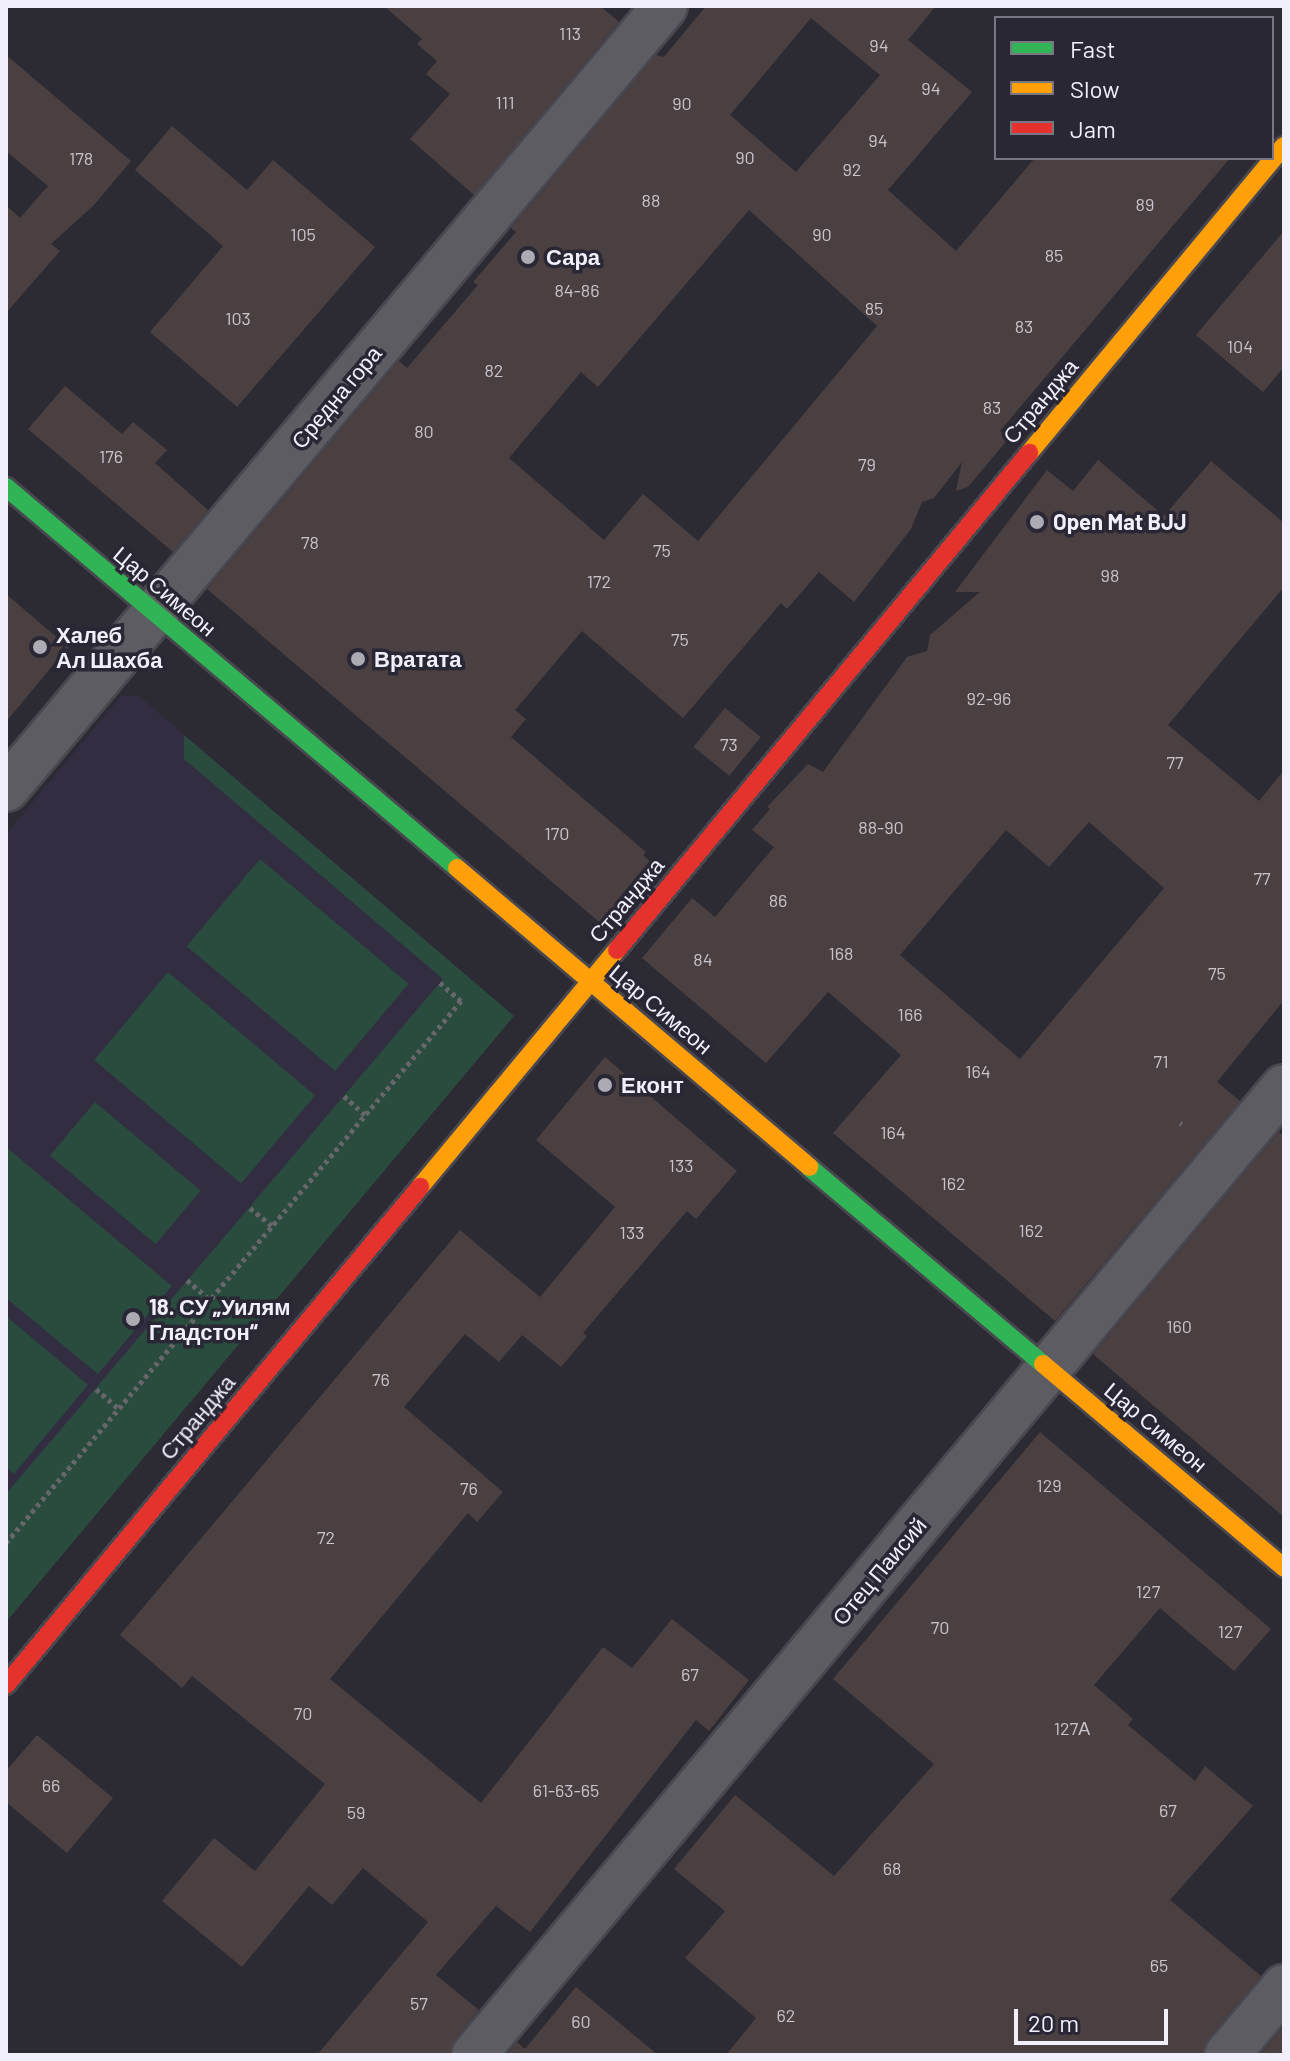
<!DOCTYPE html>
<meta charset="utf-8">
<style>
body{margin:0}
#map{position:relative;width:1290px;height:2061px;overflow:hidden;background:#2c2a32;font-family:Barlow,sans-serif}
div>[style]{position:absolute}
[style*='--x']{left:calc(var(--x)*1px);top:calc(var(--y)*1px);width:calc(var(--w)*1px);rotate:calc(var(--a)*1deg)}
.built>*{inset:0;background:#322d41}
.green>*{inset:0;background:#294c3e;transform-origin:0 0}
.building>*{inset:0;background:#4b4041;transform-origin:0 0}
.path>*{height:5px;margin-top:-2.5px;transform-origin:0;background:repeating-linear-gradient(90deg,#67666b 0 4px,transparent 0 8px)}
.roads{filter:drop-shadow(2px 0 #49474f) drop-shadow(-2px 0 #49474f) drop-shadow(0 2px #49474f) drop-shadow(0 -2px #49474f)}
.street>*{height:44px;margin:-22px;padding:0 22px;transform-origin:22px;border-radius:22px;background:#5d5c62}
.fast>*{height:18px;margin:-9px;padding:0 9px;transform-origin:9px;border-radius:9px;background:#30b455}
.slow>*{height:18px;margin:-9px;padding:0 9px;transform-origin:9px;border-radius:9px;background:#ff9f0a}
.jam>*{height:18px;margin:-9px;padding:0 9px;transform-origin:9px;border-radius:9px;background:#e5322d}
.dots>*{width:22px;height:22px;translate:-50% -50%;box-sizing:border-box;border:4px solid #2a2735;border-radius:50%}
span{translate:-50% -50%;white-space:nowrap;text-align:center;line-height:1.15;-webkit-text-stroke:7px #2a2735;paint-order:stroke}
.number-label{font-size:18px;color:#c8c4cc}
.number-label span{-webkit-text-stroke-width:0}
.poi-label{font-size:22px;color:#f1f0fa;font-weight:700}
.left{translate:0 -50%;text-align:left}
.street-label{font-size:22px;color:#f1f0fa}
.frame{position:absolute;inset:0;border:8px solid #f1f0fa;pointer-events:none}
.legend{position:absolute;left:994px;top:16px;width:280px;height:144px;box-sizing:border-box;background:#2a2735;border:2px solid #7a7784;margin:0;padding:10px 14px;list-style:none;font-size:24px;color:#f1f0fa}
.legend li{display:flex;align-items:center;gap:16px;height:40px}
.legend b{width:40px;border:2px solid #7a7784}
.scale{position:absolute;left:1014px;top:2009px;width:154px;height:36px;box-sizing:border-box;border:4px solid #f1f0fa;border-top:0;padding-left:10px;font-size:24px;line-height:28px;white-space:nowrap;color:#f1f0fa;-webkit-text-stroke:6px #2a2735;paint-order:stroke}
</style>
<div id="map">
<div class="built">
<i style="clip-path:polygon(138px 695px,514px 1016px,6px 1622px,6px 834px,121px 696px)"></i>
</div>
<div class="green">
<i style="clip-path:polygon(184px 735px,514px 1016px,6px 1622px,6px 1494px,443px 979px,184px 759px)"></i>
<i style="left:260px;top:859px;width:194px;height:114px;rotate:40deg"></i>
<i style="left:168px;top:972px;width:192px;height:115px;rotate:40deg"></i>
<i style="left:95px;top:1102px;width:138px;height:70px;rotate:40deg"></i>
<i style="clip-path:polygon(6px 1147px,172px 1286px,98px 1374px,6px 1298px)"></i>
<i style="clip-path:polygon(6px 1316px,88px 1385px,14px 1474px,6px 1467px)"></i>
</div>
<div class="building">
<i style="clip-path:polygon(384px 6px,600px 6px,619px 22px,474px 195px,410px 139px,450px 94px,426px 74px,437px 61px,417px 44px,422px 39px)"></i>
<i style="clip-path:polygon(evenodd,706px 6px,936px 6px,908px 40px,972px 92px,888px 190px,956px 251px,1035px 158px,1230px 158px,1000px 431px,1009px 438px,968px 487px,956px 491px,962px 462px,934px 498px,922px 502px,911px 529px,854px 602px,819px 572px,787px 609px,781px 603px,683px 718px,582px 631px,515px 710px,526px 719px,511px 737px,646px 852px,643px 855px,654px 865px,604px 926px,207px 589px,399px 361px,407px 368px,478px 285px,473px 282px,516px 232px,511px 228px,656px 55px,664px 57px,706px 6px,811px 18px,880px 75px,796px 172px,730px 115px,811px 18px,706px 6px,749px 210px,877px 326px,698px 541px,643px 494px,604px 540px,509px 458px,581px 372px,598px 387px,749px 210px)"></i>
<i style="clip-path:polygon(6px 55px,131px 161px,94px 205px,51px 244px,60px 251px,6px 313px,6px 205px,20px 218px,48px 186px,6px 151px)"></i>
<i style="clip-path:polygon(172px 126px,247px 190px,273px 160px,375px 247px,237px 407px,150px 332px,223px 246px,135px 170px)"></i>
<i style="clip-path:polygon(1284px 231px,1284px 367px,1263px 392px,1196px 335px)"></i>
<i style="clip-path:polygon(65px 386px,122px 434px,133px 422px,167px 450px,155px 463px,208px 510px,173px 552px,28px 429px)"></i>
<i style="clip-path:polygon(evenodd,1098px 460px,1164px 516px,1211px 461px,1284px 523px,1284px 587px,1168px 725px,1259px 801px,1284px 770px,1284px 1000px,1217px 1082px,1240px 1101px,1055px 1321px,833px 1133px,901px 1055px,828px 992px,766px 1063px,642px 958px,692px 898px,715px 917px,774px 847px,752px 830px,770px 809px,767px 807px,808px 764px,823px 772px,907px 657px,927px 651px,930px 635px,980px 592px,955px 592px,1047px 470px,1073px 491px,1098px 460px,1089px 822px,1164px 888px,1020px 1059px,900px 955px,1006px 830px,1049px 867px,1089px 822px)"></i>
<i style="clip-path:polygon(6px 594px,68px 647px,6px 722px)"></i>
<i style="left:725px;top:708px;width:46px;height:50px;rotate:39deg"></i>
<i style="clip-path:polygon(605px 1057px,737px 1171px,696px 1219px,687px 1211px,583px 1333px,587px 1336px,561px 1367px,522px 1335px,499px 1362px,465px 1334px,404px 1407px,503px 1492px,477px 1522px,468px 1513px,330px 1679px,481px 1803px,603px 1647px,632px 1668px,672px 1619px,749px 1680px,709px 1731px,696px 1720px,530px 1932px,496px 1906px,436px 1975px,479px 2010px,455px 2039px,450px 2055px,317px 2055px,428px 1922px,363px 1868px,332px 1905px,309px 1886px,242px 1967px,162px 1901px,214px 1838px,255px 1871px,325px 1784px,192px 1676px,182px 1688px,120px 1635px,460px 1230px,540px 1297px,615px 1207px,536px 1140px)"></i>
<i style="clip-path:polygon(1279px 1132px,1284px 1136px,1284px 1517px,1093px 1354px)"></i>
<i style="clip-path:polygon(1040px 1432px,1271px 1629px,1234px 1671px,1160px 1608px,1094px 1685px,1133px 1719px,1128px 1725px,1195px 1781px,1205px 1766px,1253px 1806px,1170px 1900px,1261px 1976px,1208px 2039px,1203px 2055px,726px 2055px,756px 2018px,685px 1958px,725px 1911px,674px 1869px,735px 1795px,834px 1876px,934px 1764px,833px 1679px)"></i>
<i style="clip-path:polygon(37px 1735px,113px 1798px,67px 1853px,6px 1802px,6px 1771px)"></i>
<i style="clip-path:polygon(576px 1987px,658px 2055px,507px 2055px,517px 2042px,525px 2049px)"></i>
<i style="clip-path:polygon(1284px 2026px,1284px 2055px,1260px 2055px)"></i>
</div>
<div class="path">
<i style="--x:344;--y:1096;--w:28;--a:42"></i>
<i style="--x:1180;--y:1123;--w:2;--a:27"></i>
<i style="--x:250;--y:1208;--w:28;--a:39"></i>
<i style="--x:187;--y:1280;--w:30;--a:41"></i>
<i style="--x:96;--y:1389;--w:30;--a:41"></i>
<i style="--x:6;--y:1543;--w:708;--a:-49.99"></i>
<i style="--x:461;--y:1001;--w:28;--a:-139"></i>
</div>
<div class="roads">
<div class="street">
<i style="--x:6;--y:789;--w:1023;--a:-49.91"></i>
<i style="--x:474;--y:2055;--w:1262;--a:-50.08"></i>
<i style="--x:1227;--y:2055;--w:89;--a:-50"></i>
</div>
<div class="fast">
<i style="--x:6;--y:487;--w:590;--a:40.19"></i>
<i style="--x:809;--y:1167;--w:306;--a:40.1"></i>
</div>
<div class="slow">
<i style="--x:1029;--y:453;--w:399;--a:-50.3"></i>
<i style="--x:457;--y:868;--w:462;--a:40.3"></i>
<i style="--x:420;--y:1187;--w:308;--a:-50.3"></i>
<i style="--x:1043;--y:1364;--w:316;--a:40.2"></i>
</div>
<div class="jam">
<i style="--x:617;--y:950;--w:646;--a:-50.34"></i>
<i style="--x:6;--y:1685;--w:648;--a:-50.26"></i>
</div>
</div>
<div class="dots">
<i style="left:528px;top:257px;background:#acabb4"></i>
<i style="left:1037px;top:522px;background:#acabb4"></i>
<i style="left:40px;top:647px;background:#acabb4"></i>
<i style="left:358px;top:659px;background:#acabb4"></i>
<i style="left:605px;top:1085px;background:#acabb4"></i>
<i style="left:133px;top:1319px;background:#acabb4"></i>
</div>
<div class="number-label">
<span style="left:570px;top:33px">113</span>
<span style="left:879px;top:45px">94</span>
<span style="left:931px;top:88px">94</span>
<span style="left:505px;top:102px">111</span>
<span style="left:682px;top:103px">90</span>
<span style="left:878px;top:140px">94</span>
<span style="left:745px;top:157px">90</span>
<span style="left:81px;top:158px">178</span>
<span style="left:852px;top:169px">92</span>
<span style="left:651px;top:200px">88</span>
<span style="left:1145px;top:204px">89</span>
<span style="left:303px;top:234px">105</span>
<span style="left:822px;top:234px">90</span>
<span style="left:1054px;top:255px">85</span>
<span style="left:577px;top:290px">84-86</span>
<span style="left:874px;top:308px">85</span>
<span style="left:238px;top:318px">103</span>
<span style="left:1024px;top:326px">83</span>
<span style="left:1240px;top:346px">104</span>
<span style="left:494px;top:370px">82</span>
<span style="left:992px;top:407px">83</span>
<span style="left:424px;top:431px">80</span>
<span style="left:111px;top:456px">176</span>
<span style="left:867px;top:464px">79</span>
<span style="left:310px;top:542px">78</span>
<span style="left:662px;top:550px">75</span>
<span style="left:1110px;top:575px">98</span>
<span style="left:599px;top:581px">172</span>
<span style="left:680px;top:639px">75</span>
<span style="left:989px;top:698px">92-96</span>
<span style="left:729px;top:744px">73</span>
<span style="left:1175px;top:762px">77</span>
<span style="left:881px;top:827px">88-90</span>
<span style="left:557px;top:833px">170</span>
<span style="left:1262px;top:878px">77</span>
<span style="left:778px;top:900px">86</span>
<span style="left:841px;top:953px">168</span>
<span style="left:703px;top:959px">84</span>
<span style="left:1217px;top:973px">75</span>
<span style="left:910px;top:1014px">166</span>
<span style="left:1161px;top:1061px">71</span>
<span style="left:978px;top:1071px">164</span>
<span style="left:893px;top:1132px">164</span>
<span style="left:681px;top:1165px">133</span>
<span style="left:953px;top:1183px">162</span>
<span style="left:1031px;top:1230px">162</span>
<span style="left:632px;top:1232px">133</span>
<span style="left:1179px;top:1326px">160</span>
<span style="left:381px;top:1379px">76</span>
<span style="left:1049px;top:1485px">129</span>
<span style="left:469px;top:1488px">76</span>
<span style="left:326px;top:1537px">72</span>
<span style="left:1148px;top:1591px">127</span>
<span style="left:940px;top:1627px">70</span>
<span style="left:1230px;top:1631px">127</span>
<span style="left:690px;top:1674px">67</span>
<span style="left:303px;top:1713px">70</span>
<span style="left:1072px;top:1728px">127А</span>
<span style="left:51px;top:1785px">66</span>
<span style="left:566px;top:1790px">61-63-65</span>
<span style="left:1168px;top:1810px">67</span>
<span style="left:356px;top:1812px">59</span>
<span style="left:892px;top:1868px">68</span>
<span style="left:1159px;top:1965px">65</span>
<span style="left:419px;top:2003px">57</span>
<span style="left:786px;top:2015px">62</span>
<span style="left:581px;top:2021px">60</span>
</div>
<div class="poi-label">
<span class="left" style="left:546px;top:257px">Сара</span>
<span class="left" style="left:1053px;top:522px">Open Mat BJJ</span>
<span class="left" style="left:56px;top:647px">Халеб<br>Ал Шахба</span>
<span class="left" style="left:374px;top:659px">Вратата</span>
<span class="left" style="left:621px;top:1085px">Еконт</span>
<span class="left" style="left:149px;top:1319px">18. СУ „Уилям<br>Гладстон“</span>
</div>
<div class="street-label">
<span style="left:336px;top:397px;rotate:-50deg">Средна гора</span>
<span style="left:1040px;top:401px;rotate:-50deg">Странджа</span>
<span style="left:165px;top:591px;rotate:40deg">Цар Симеон</span>
<span style="left:626px;top:900px;rotate:-50deg">Странджа</span>
<span style="left:661px;top:1009px;rotate:40deg">Цар Симеон</span>
<span style="left:197px;top:1417px;rotate:-50deg">Странджа</span>
<span style="left:1156px;top:1427px;rotate:40deg">Цар Симеон</span>
<span style="left:879px;top:1571px;rotate:-50deg">Отец Паисий</span>
</div>
<div class="frame"></div>
<ul class="legend">
<li><b style="height:10px;background:#30b455"></b>Fast</li>
<li><b style="height:10px;background:#ff9f0a"></b>Slow</li>
<li><b style="height:10px;background:#e5322d"></b>Jam</li>
</ul>
<div class="scale">20 m</div>
</div>
